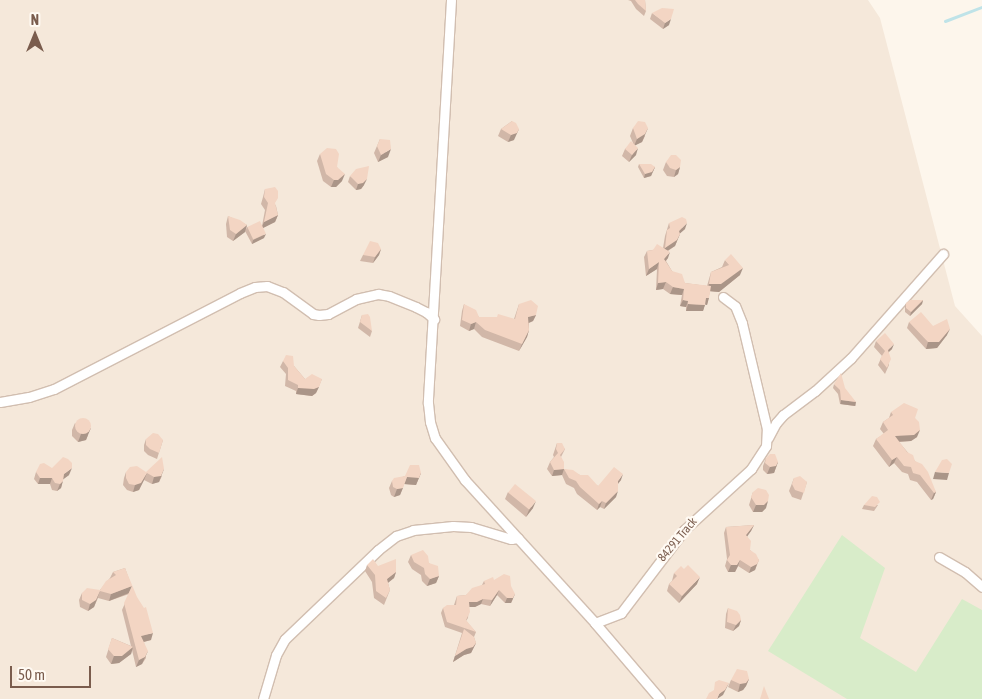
<!DOCTYPE html>
<style>
body{margin:0}
#map{position:relative;width:982px;height:699px;overflow:hidden;background:#fdf6ec;font-family:"Asap Condensed",sans-serif}
div>[style]{position:absolute}
[style*='--x']{left:calc(var(--x)*1px);top:calc(var(--y)*1px);width:calc(var(--w)*1px);rotate:calc(var(--a)*1deg)}
.residential>*{inset:0;background:#f5e8da}
.green>*{inset:0;background:#d8ecc9}
.stream>*{height:3px;margin:-1.5px;padding:0 1.5px;transform-origin:1.5px;border-radius:1.5px;background:#bfe3e8}
.roads{filter:drop-shadow(1px 0 #d1beb0) drop-shadow(-1px 0 #d1beb0) drop-shadow(0 1px #d1beb0) drop-shadow(0 -1px #d1beb0)}
.street>*{height:9px;margin:-4.5px;padding:0 4.5px;transform-origin:4.5px;border-radius:4.5px;background:#fff}
.wall>*{inset:0;background:#d1b7a8}
.shaded-wall>*{inset:0;background:#aa9588;transform-origin:0 0}
.building>*{inset:0;background:#f3d5c3;transform-origin:0 0}
.round{border-radius:50%}
span{translate:-50% -50%;white-space:nowrap;text-align:center;line-height:1.15;-webkit-text-stroke:4.5px #fffaf3;paint-order:stroke}
.street-label{font-size:12px;color:#7a5c4d}
.north{position:absolute;left:10px;top:10px;width:50px;height:50px;-webkit-text-stroke:4px #fffaf3;paint-order:stroke;rotate:0deg;font-size:14px;font-weight:700;line-height:20px;text-align:center;color:#7a5c4d}
.north::after{content:'';display:block;margin:auto;width:18px;height:22px;background:#7a5c4d;clip-path:polygon(50% 0,100% 100%,50% 72%,0 100%)}
.scale{position:absolute;left:10px;top:666px;width:81px;height:22px;box-sizing:border-box;border:2px solid #7a5c4d;border-top:0;padding-left:6px;font-size:15px;line-height:18px;white-space:nowrap;color:#7a5c4d;-webkit-text-stroke:4px #fffaf3;paint-order:stroke}
</style>
<div id="map">
<div class="residential">
<i style="clip-path:polygon(0 0,868px 0,880px 18px,955px 306px,982px 336px,982px 699px,0 699px)"></i>
</div>
<div class="green">
<i style="clip-path:polygon(842px 535px,885px 568px,860px 638px,916px 672px,962px 599px,982px 610px,982px 699px,847px 699px,768px 651px)"></i>
</div>
<div class="stream">
<i style="--x:945;--y:21;--w:40;--a:-21"></i>
</div>
<div class="roads">
<div class="street">
<i style="--x:451;--y:0;--w:404;--a:93.3"></i>
<i style="--x:428;--y:403;--w:19;--a:84"></i>
<i style="--x:430;--y:422;--w:17;--a:73"></i>
<i style="--x:435;--y:438;--w:52;--a:54.5"></i>
<i style="--x:465;--y:480;--w:193;--a:47.7"></i>
<i style="--x:595;--y:623;--w:100;--a:49.5"></i>
<i style="--x:0;--y:402;--w:29;--a:-10"></i>
<i style="--x:29;--y:397;--w:26;--a:-18"></i>
<i style="--x:54;--y:389;--w:209;--a:-27.3"></i>
<i style="--x:240;--y:293;--w:16;--a:-22"></i>
<i style="--x:255;--y:287;--w:12;--a:-5"></i>
<i style="--x:267;--y:286;--w:17;--a:21"></i>
<i style="--x:283;--y:292;--w:37;--a:36"></i>
<i style="--x:313;--y:314;--w:6;--a:9"></i>
<i style="--x:319;--y:315;--w:9;--a:-6"></i>
<i style="--x:328;--y:314;--w:32;--a:-28"></i>
<i style="--x:356;--y:299;--w:23;--a:-13"></i>
<i style="--x:378;--y:294;--w:11;--a:10"></i>
<i style="--x:389;--y:296;--w:29;--a:22"></i>
<i style="--x:416;--y:307;--w:11;--a:27"></i>
<i style="--x:426;--y:312;--w:11;--a:41"></i>
<i style="--x:768;--y:438;--w:17;--a:-62"></i>
<i style="--x:776;--y:423;--w:11;--a:-49"></i>
<i style="--x:783;--y:415;--w:40;--a:-37"></i>
<i style="--x:815;--y:391;--w:49;--a:-42.5"></i>
<i style="--x:851;--y:358;--w:139;--a:-48.5"></i>
<i style="--x:939;--y:557;--w:30;--a:30"></i>
<i style="--x:965;--y:572;--w:23;--a:41"></i>
<i style="--x:595;--y:623;--w:28;--a:-21"></i>
<i style="--x:621;--y:613;--w:104;--a:-52.8"></i>
<i style="--x:684;--y:530;--w:91;--a:-42.3"></i>
<i style="--x:751;--y:469;--w:27;--a:-57"></i>
<i style="--x:766;--y:446;--w:17;--a:-87"></i>
<i style="--x:767;--y:429;--w:109;--a:-103.3"></i>
<i style="--x:742;--y:323;--w:18;--a:-112"></i>
<i style="--x:735;--y:306;--w:15;--a:-143"></i>
<i style="--x:263;--y:699;--w:46;--a:-73.5"></i>
<i style="--x:276;--y:655;--w:18;--a:-61"></i>
<i style="--x:285;--y:639;--w:129;--a:-43.7"></i>
<i style="--x:378;--y:550;--w:23;--a:-38"></i>
<i style="--x:396;--y:536;--w:18;--a:-19"></i>
<i style="--x:413;--y:530;--w:40;--a:-5.7"></i>
<i style="--x:453;--y:526;--w:18;--a:3"></i>
<i style="--x:471;--y:527;--w:42;--a:16.7"></i>
<i style="--x:511;--y:539;--w:7;--a:-8"></i>
</div>
</div>
<div class="wall">
<i style="clip-path:polygon(628px 0,645px 0,646px 11px,644px 16px,636px 9px,631px 1px)"></i>
<i style="clip-path:polygon(652px 13px,669px 25px,663px 29px,650px 19px)"></i>
<i style="clip-path:polygon(512px 121px,514px 140px,508px 142px,498px 136px,501px 129px)"></i>
<i style="clip-path:polygon(633px 128px,645px 136px,642px 142px,635px 145px,636px 155px,629px 162px,622px 156px,625px 149px,633px 143px,630px 136px)"></i>
<i style="clip-path:polygon(380px 139px,388px 157px,378px 162px,374px 153px)"></i>
<i style="clip-path:polygon(320px 154px,337px 167px,342px 181px,336px 187px,331px 187px,323px 181px,317px 161px)"></i>
<i style="clip-path:polygon(666px 162px,680px 167px,678px 174px,674px 177px,667px 176px,663px 170px)"></i>
<i style="clip-path:polygon(639px 164px,655px 167px,651px 176px,644px 178px,638px 167px)"></i>
<i style="clip-path:polygon(350px 176px,364px 185px,361px 189px,356px 190px,348px 182px)"></i>
<i style="clip-path:polygon(265px 189px,276px 206px,278px 215px,275px 222px,263px 228px,264px 238px,252px 244px,245px 231px,247px 227px,262px 226px,265px 210px,261px 204px,263px 197px)"></i>
<i style="clip-path:polygon(228px 216px,247px 225px,245px 232px,233px 241px,227px 237px,226px 224px)"></i>
<i style="clip-path:polygon(669px 223px,685px 229px,680px 233px,675px 246px,668px 251px,668px 258px,666px 261px,672px 271px,685px 283px,707px 286px,711px 272px,722px 267px,725px 260px,740px 275px,719px 292px,710px 291px,707px 305px,705px 304px,703px 311px,686px 311px,686px 307px,680px 306px,682px 295px,670px 294px,663px 289px,656px 290px,657px 269px,646px 276px,644px 257px,647px 251px,663px 248px,665px 236px)"></i>
<i style="clip-path:polygon(381px 249px,379px 255px,373px 263px,360px 261px,363px 255px)"></i>
<i style="clip-path:polygon(923px 300px,922px 304px,910px 316px,905px 312px,905px 306px,906px 303px)"></i>
<i style="clip-path:polygon(464px 304px,479px 317px,514px 319px,519px 304px,536px 315px,533px 321px,529px 323px,529px 330px,527px 337px,519px 351px,482px 337px,474px 329px,469px 331px,460px 326px,462px 311px)"></i>
<i style="clip-path:polygon(362px 315px,372px 331px,370px 337px,358px 328px)"></i>
<i style="clip-path:polygon(909px 322px,933px 326px,947px 335px,937px 348px,926px 349px,907px 328px)"></i>
<i style="clip-path:polygon(876px 341px,892px 349px,889px 352px,889px 365px,885px 374px,878px 365px,882px 356px,874px 347px)"></i>
<i style="clip-path:polygon(283px 361px,294px 366px,305px 379px,322px 379px,316px 393px,312px 396px,296px 394px,296px 391px,285px 386px,286px 374px,280px 367px)"></i>
<i style="clip-path:polygon(834px 384px,856px 402px,855px 406px,840px 404px,838px 394px,833px 388px)"></i>
<i style="clip-path:polygon(891px 412px,915px 418px,917px 437px,911px 441px,899px 442px,915px 461px,936px 492px,933px 499px,931px 500px,917px 482px,910px 480px,908px 474px,902px 472px,894px 463px,889px 467px,873px 446px,876px 439px,884px 434px,880px 429px,883px 422px,889px 418px)"></i>
<i style="clip-path:polygon(75px 423px,88px 435px,86px 440px,78px 442px,72px 436px,72px 430px)"></i>
<i style="clip-path:polygon(146px 439px,163px 440px,157px 459px,148px 455px,144px 451px,144px 445px)"></i>
<i style="clip-path:polygon(557px 443px,565px 449px,561px 457px,564px 469px,580px 475px,598px 486px,621px 480px,618px 484px,616px 497px,604px 509px,600px 507px,597px 510px,577px 494px,574px 488px,566px 484px,562px 475px,552px 476px,547px 469px,550px 462px,554px 457px,553px 455px)"></i>
<i style="clip-path:polygon(766px 458px,778px 462px,774px 473px,767px 474px,763px 470px,763px 466px)"></i>
<i style="clip-path:polygon(52px 468px,69px 475px,63px 479px,61px 488px,57px 491px,52px 490px,50px 484px,38px 484px,34px 479px,36px 472px)"></i>
<i style="clip-path:polygon(126px 472px,146px 472px,162px 476px,159px 482px,152px 484px,144px 480px,139px 490px,133px 492px,127px 490px,123px 485px,124px 478px)"></i>
<i style="clip-path:polygon(421px 473px,416px 485px,404px 484px,400px 495px,394px 497px,391px 495px,389px 488px,392px 481px,405px 476px)"></i>
<i style="clip-path:polygon(794px 478px,807px 482px,801px 500px,792px 497px,789px 491px)"></i>
<i style="clip-path:polygon(508px 492px,533px 508px,526px 517px,505px 499px)"></i>
<i style="clip-path:polygon(753px 492px,766px 508px,762px 512px,753px 512px,749px 505px)"></i>
<i style="clip-path:polygon(864px 505px,878px 505px,874px 511px,862px 509px)"></i>
<i style="clip-path:polygon(754px 525px,751px 531px,747px 536px,750px 550px,759px 560px,755px 570px,749px 573px,738px 566px,735px 572px,728px 572px,725px 566px,727px 559px,724px 533px,726px 527px)"></i>
<i style="clip-path:polygon(411px 555px,429px 563px,439px 576px,436px 583px,427px 586px,422px 581px,421px 575px,412px 569px,408px 562px)"></i>
<i style="clip-path:polygon(367px 565px,396px 572px,394px 578px,388px 583px,390px 590px,384px 605px,374px 598px,372px 582px,365px 571px)"></i>
<i style="clip-path:polygon(125px 568px,151px 640px,144px 642px,146px 658px,142px 664px,136px 667px,132px 650px,131px 654px,119px 663px,111px 664px,106px 657px,112px 638px,131px 646px,122px 610px,129px 594px,109px 601px,98px 598px,94px 607px,88px 611px,80px 607px,79px 600px,82px 593px,100px 590px,110px 578px,113px 572px)"></i>
<i style="clip-path:polygon(674px 573px,697px 584px,679px 603px,667px 591px,669px 584px,672px 581px)"></i>
<i style="clip-path:polygon(494px 580px,513px 599px,511px 603px,505px 603px,497px 595px,490px 606px,481px 604px,475px 607px,469px 607px,468px 618px,466px 621px,476px 632px,474px 637px,476px 643px,471px 653px,464px 655px,453px 662px,462px 633px,445px 627px,441px 613px,443px 608px,454px 605px,457px 596px,466px 595px,482px 585px,484px 581px)"></i>
<i style="clip-path:polygon(728px 608px,741px 620px,739px 626px,733px 631px,725px 628px,726px 614px)"></i>
<i style="clip-path:polygon(749px 679px,746px 686px,743px 690px,738px 692px,728px 687px,731px 680px)"></i>
</div>
<div class="shaded-wall">
<i style="clip-path:polygon(671px 19px,669px 25px,663px 29px,665px 23px)"></i>
<i style="clip-path:polygon(648px 128px,642px 142px,634px 146px,637px 139px)"></i>
<i style="clip-path:polygon(519px 129px,514px 140px,508px 142px,511px 135px)"></i>
<i style="clip-path:polygon(638px 148px,636px 155px,629px 162px,632px 155px)"></i>
<i style="clip-path:polygon(391px 149px,388px 157px,378px 162px,381px 155px)"></i>
<i style="clip-path:polygon(655px 167px,651px 176px,644px 178px,645px 174px)"></i>
<i style="clip-path:polygon(680px 167px,678px 174px,674px 177px,676px 170px)"></i>
<i style="clip-path:polygon(345px 174px,342px 181px,336px 187px,331px 187px,334px 180px)"></i>
<i style="clip-path:polygon(367px 179px,364px 185px,361px 189px,356px 190px,358px 184px)"></i>
<i style="clip-path:polygon(278px 215px,275px 222px,261px 229px,264px 222px)"></i>
<i style="clip-path:polygon(687px 223px,685px 229px,676px 237px,679px 231px)"></i>
<i style="clip-path:polygon(247px 225px,245px 232px,233px 241px,236px 234px)"></i>
<i style="clip-path:polygon(266px 234px,264px 238px,252px 244px,253px 240px)"></i>
<i style="clip-path:polygon(680px 234px,675px 246px,662px 254px,665px 248px)"></i>
<i style="clip-path:polygon(381px 249px,379px 255px,373px 263px,375px 257px)"></i>
<i style="clip-path:polygon(670px 252px,668px 258px,662px 265px,664px 259px)"></i>
<i style="clip-path:polygon(659px 262px,657px 269px,646px 276px,649px 269px)"></i>
<i style="clip-path:polygon(743px 268px,740px 275px,719px 292px,707px 291px,709px 284px)"></i>
<i style="clip-path:polygon(666px 282px,663px 289px,656px 290px,658px 283px)"></i>
<i style="clip-path:polygon(673px 287px,684px 289px,682px 295px,670px 294px)"></i>
<i style="clip-path:polygon(706px 298px,709px 298px,707px 305px,703px 304px)"></i>
<i style="clip-path:polygon(683px 300px,688px 301px,686px 307px,680px 306px)"></i>
<i style="clip-path:polygon(923px 300px,922px 304px,910px 316px,911px 312px)"></i>
<i style="clip-path:polygon(688px 304px,705px 305px,703px 311px,686px 311px)"></i>
<i style="clip-path:polygon(536px 315px,533px 321px,526px 324px,528px 317px)"></i>
<i style="clip-path:polygon(476px 322px,474px 329px,469px 331px,471px 324px)"></i>
<i style="clip-path:polygon(950px 329px,947px 335px,937px 348px,926px 349px,928px 342px)"></i>
<i style="clip-path:polygon(529px 330px,527px 337px,519px 351px,522px 344px)"></i>
<i style="clip-path:polygon(894px 344px,892px 349px,885px 355px,888px 350px)"></i>
<i style="clip-path:polygon(319px 387px,316px 393px,312px 396px,296px 394px,298px 388px)"></i>
<i style="left:841px;top:400px;width:15px;height:4px;rotate:8deg"></i>
<i style="clip-path:polygon(91px 428px,88px 435px,86px 440px,78px 442px,81px 434px)"></i>
<i style="clip-path:polygon(920px 430px,917px 437px,911px 441px,892px 442px,895px 436px)"></i>
<i style="clip-path:polygon(897px 457px,894px 463px,889px 467px,892px 460px)"></i>
<i style="clip-path:polygon(778px 462px,774px 473px,767px 474px,770px 467px)"></i>
<i style="clip-path:polygon(72px 468px,69px 475px,61px 481px,64px 474px)"></i>
<i style="clip-path:polygon(164px 469px,159px 482px,152px 484px,154px 477px)"></i>
<i style="clip-path:polygon(564px 469px,562px 475px,552px 476px,554px 470px)"></i>
<i style="clip-path:polygon(935px 472px,949px 473px,947px 480px,933px 479px)"></i>
<i style="clip-path:polygon(147px 473px,144px 480px,139px 490px,133px 492px,135px 485px)"></i>
<i style="clip-path:polygon(421px 473px,416px 485px,404px 484px,407px 477px)"></i>
<i style="clip-path:polygon(623px 474px,621px 480px,615px 487px,618px 481px)"></i>
<i style="clip-path:polygon(40px 478px,52px 478px,50px 484px,38px 484px)"></i>
<i style="clip-path:polygon(63px 481px,61px 488px,57px 491px,60px 484px)"></i>
<i style="clip-path:polygon(403px 488px,400px 495px,394px 497px,397px 489px)"></i>
<i style="clip-path:polygon(618px 491px,616px 497px,604px 509px,606px 503px)"></i>
<i style="clip-path:polygon(936px 492px,933px 499px,931px 500px,934px 493px)"></i>
<i style="clip-path:polygon(536px 501px,533px 508px,526px 517px,529px 510px)"></i>
<i style="clip-path:polygon(602px 501px,600px 507px,597px 510px,599px 504px)"></i>
<i style="clip-path:polygon(768px 501px,766px 508px,762px 512px,753px 512px,756px 505px)"></i>
<i style="clip-path:polygon(754px 525px,751px 531px,744px 541px,746px 535px)"></i>
<i style="clip-path:polygon(740px 560px,738px 566px,735px 572px,728px 572px,731px 565px)"></i>
<i style="clip-path:polygon(757px 564px,755px 570px,749px 573px,751px 567px)"></i>
<i style="clip-path:polygon(396px 572px,394px 578px,385px 585px,387px 579px)"></i>
<i style="clip-path:polygon(439px 576px,436px 583px,427px 586px,430px 579px)"></i>
<i style="clip-path:polygon(700px 577px,697px 584px,679px 603px,682px 596px)"></i>
<i style="clip-path:polygon(132px 586px,129px 593px,109px 601px,111px 594px)"></i>
<i style="clip-path:polygon(499px 590px,497px 595px,490px 606px,492px 600px)"></i>
<i style="clip-path:polygon(100px 591px,94px 607px,88px 611px,90px 604px)"></i>
<i style="clip-path:polygon(515px 594px,511px 603px,505px 603px,507px 598px)"></i>
<i style="clip-path:polygon(483px 599px,481px 604px,475px 607px,467px 607px,469px 602px)"></i>
<i style="clip-path:polygon(741px 620px,739px 626px,733px 631px,736px 625px)"></i>
<i style="clip-path:polygon(153px 633px,151px 640px,139px 643px,141px 636px)"></i>
<i style="clip-path:polygon(476px 643px,471px 653px,464px 655px,453px 662px,455px 656px)"></i>
<i style="clip-path:polygon(133px 647px,131px 654px,119px 663px,111px 664px,114px 656px)"></i>
<i style="clip-path:polygon(148px 651px,142px 664px,136px 667px,139px 660px)"></i>
<i style="clip-path:polygon(749px 679px,746px 686px,743px 690px,738px 692px,740px 684px)"></i>
<i style="clip-path:polygon(729px 683px,723px 695px,717px 699px,719px 694px)"></i>
</div>
<div class="building">
<i style="clip-path:polygon(635px 0,645px 0,646px 11px,638px 4px)"></i>
<i style="clip-path:polygon(662px 8px,674px 9px,671px 19px,665px 23px,652px 13px)"></i>
<i style="clip-path:polygon(512px 121px,516px 123px,519px 129px,517px 133px,511px 135px,501px 129px)"></i>
<i style="clip-path:polygon(638px 121px,645px 122px,648px 128px,645px 134px,637px 139px,633px 128px)"></i>
<i style="clip-path:polygon(380px 139px,390px 140px,391px 149px,381px 155px,377px 146px)"></i>
<i style="clip-path:polygon(631px 141px,638px 148px,632px 155px,625px 149px)"></i>
<i style="clip-path:polygon(327px 148px,336px 149px,339px 154px,337px 167px,345px 174px,338px 180px,334px 180px,326px 174px,320px 154px)"></i>
<i style="clip-path:polygon(671px 155px,676px 155px,681px 160px,680px 167px,676px 170px,670px 168px,666px 162px)"></i>
<i style="clip-path:polygon(639px 164px,651px 164px,655px 167px,652px 172px,645px 174px)"></i>
<i style="clip-path:polygon(369px 166px,367px 179px,363px 183px,358px 184px,350px 176px,356px 169px)"></i>
<i style="clip-path:polygon(275px 187px,278px 191px,278px 198px,275px 203px,278px 215px,264px 222px,268px 203px,264px 197px,265px 189px)"></i>
<i style="clip-path:polygon(228px 216px,240px 220px,247px 225px,236px 234px,230px 230px)"></i>
<i style="clip-path:polygon(682px 217px,686px 219px,687px 223px,679px 231px,680px 234px,677px 240px,665px 248px,667px 230px,670px 228px,669px 223px)"></i>
<i style="left:260px;top:221px;width:14px;height:14px;rotate:65deg"></i>
<i style="clip-path:polygon(370px 241px,378px 243px,381px 249px,375px 257px,363px 255px)"></i>
<i style="clip-path:polygon(657px 244px,670px 252px,664px 259px,672px 271px,682px 274px,685px 283px,711px 286px,709px 298px,706px 298px,705px 305px,688px 304px,688px 301px,683px 300px,684px 289px,673px 287px,666px 282px,658px 283px,659px 262px,649px 269px,647px 251px,653px 250px)"></i>
<i style="clip-path:polygon(731px 254px,743px 268px,721px 284px,709px 284px,711px 272px,729px 265px,725px 260px)"></i>
<i style="clip-path:polygon(531px 300px,538px 306px,536px 315px,528px 317px,529px 330px,522px 344px,485px 330px,476px 322px,471px 324px,462px 320px,464px 304px,476px 310px,479px 317px,497px 317px,498px 314px,515px 319px,519px 304px)"></i>
<i style="clip-path:polygon(910px 300px,923px 300px,911px 312px,906px 308px,906px 303px)"></i>
<i style="clip-path:polygon(921px 312px,933px 326px,947px 319px,950px 329px,939px 342px,928px 342px,909px 322px)"></i>
<i style="clip-path:polygon(368px 314px,370px 317px,372px 331px,360px 322px,362px 315px)"></i>
<i style="clip-path:polygon(885px 333px,894px 344px,888px 350px,891px 359px,887px 368px,880px 359px,885px 351px,876px 341px)"></i>
<i style="clip-path:polygon(286px 355px,293px 356px,294px 366px,305px 379px,312px 374px,322px 379px,319px 387px,314px 389px,298px 388px,298px 385px,288px 380px,288px 368px,283px 361px)"></i>
<i style="clip-path:polygon(841px 373px,845px 388px,856px 402px,841px 400px,840px 390px,834px 384px)"></i>
<i style="clip-path:polygon(904px 403px,918px 409px,915px 418px,919px 422px,920px 430px,914px 435px,895px 436px,907px 452px,913px 455px,915px 461px,922px 464px,928px 472px,936px 492px,934px 493px,920px 475px,913px 473px,911px 467px,904px 466px,897px 457px,892px 460px,876px 439px,888px 430px,883px 422px,893px 415px,891px 412px)"></i>
<i class="round" style="left:75px;top:418px;width:16px;height:16px"></i>
<i style="clip-path:polygon(153px 433px,158px 434px,163px 440px,159px 453px,150px 449px,146px 445px,146px 439px)"></i>
<i style="clip-path:polygon(557px 443px,562px 443px,565px 449px,560px 455px,564px 462px,564px 469px,573px 470px,580px 475px,588px 475px,598px 486px,614px 467px,623px 474px,618px 481px,618px 491px,606px 503px,602px 501px,599px 504px,580px 487px,576px 481px,569px 478px,564px 469px,554px 470px,550px 462px,558px 453px,556px 449px)"></i>
<i style="clip-path:polygon(770px 454px,775px 454px,778px 462px,776px 466px,770px 467px,765px 463px,766px 458px)"></i>
<i style="clip-path:polygon(63px 457px,68px 459px,72px 463px,72px 468px,64px 474px,63px 481px,60px 484px,55px 483px,52px 478px,40px 478px,36px 472px,40px 464px,44px 463px,52px 468px)"></i>
<i style="clip-path:polygon(162px 457px,164px 469px,161px 476px,154px 477px,147px 473px,141px 483px,135px 485px,129px 484px,126px 478px,126px 472px,130px 467px,137px 466px,146px 472px)"></i>
<i style="clip-path:polygon(947px 459px,952px 464px,949px 473px,935px 472px,942px 460px)"></i>
<i style="clip-path:polygon(410px 465px,419px 465px,421px 473px,419px 478px,407px 477px,403px 488px,397px 489px,393px 487px,392px 481px,394px 478px,405px 476px)"></i>
<i style="clip-path:polygon(800px 476px,807px 482px,804px 493px,795px 490px,792px 484px,794px 478px)"></i>
<i style="left:515px;top:484px;width:27px;height:11px;rotate:39deg"></i>
<i style="clip-path:polygon(758px 488px,766px 490px,769px 495px,768px 501px,764px 505px,756px 505px,751px 497px,753px 492px)"></i>
<i style="clip-path:polygon(872px 496px,877px 497px,880px 502px,875px 507px,864px 505px)"></i>
<i style="clip-path:polygon(754px 525px,746px 535px,751px 541px,750px 550px,756px 554px,759px 560px,757px 564px,751px 567px,740px 560px,737px 565px,731px 565px,727px 560px,730px 555px,726px 527px)"></i>
<i style="clip-path:polygon(423px 550px,428px 556px,429px 563px,438px 566px,439px 576px,430px 579px,425px 574px,424px 568px,414px 562px,411px 555px)"></i>
<i style="clip-path:polygon(373px 559px,378px 566px,396px 559px,396px 572px,387px 579px,390px 590px,386px 598px,376px 591px,375px 575px,367px 565px)"></i>
<i style="clip-path:polygon(688px 565px,700px 577px,682px 596px,669px 584px,677px 576px,674px 573px,681px 566px,684px 569px)"></i>
<i style="clip-path:polygon(125px 568px,137px 597px,144px 608px,146px 607px,153px 633px,141px 636px,148px 651px,145px 657px,139px 660px,124px 603px,132px 586px,111px 594px,100px 591px,96px 600px,90px 604px,82px 600px,82px 593px,87px 588px,100px 590px,106px 581px,116px 575px,113px 572px)"></i>
<i style="clip-path:polygon(504px 574px,510px 576px,511px 586px,515px 594px,513px 598px,507px 598px,499px 590px,492px 600px,483px 599px,477px 602px,469px 602px,470px 612px,466px 620px,476px 632px,447px 622px,443px 608px,447px 605px,456px 605px,457px 596px,466px 595px,472px 588px,485px 584px,484px 581px,493px 577px,494px 580px)"></i>
<i style="clip-path:polygon(728px 608px,737px 611px,740px 615px,741px 620px,736px 625px,727px 622px)"></i>
<i style="clip-path:polygon(464px 629px,474px 637px,476px 643px,473px 647px,466px 649px,455px 656px)"></i>
<i style="clip-path:polygon(112px 638px,133px 647px,122px 656px,114px 656px,108px 649px)"></i>
<i style="clip-path:polygon(737px 669px,747px 671px,749px 679px,746px 683px,740px 684px,731px 680px)"></i>
<i style="clip-path:polygon(719px 680px,729px 683px,725px 690px,719px 694px,717px 699px,706px 699px,709px 693px,714px 690px,715px 682px)"></i>
<i style="clip-path:polygon(764px 686px,769px 699px,760px 699px)"></i>
</div>
<div class="street-label">
<span style="left:678px;top:540px;rotate:-50deg">84291 Track</span>
</div>
<div class="north">N</div>
<div class="scale">50 m</div>
</div>
